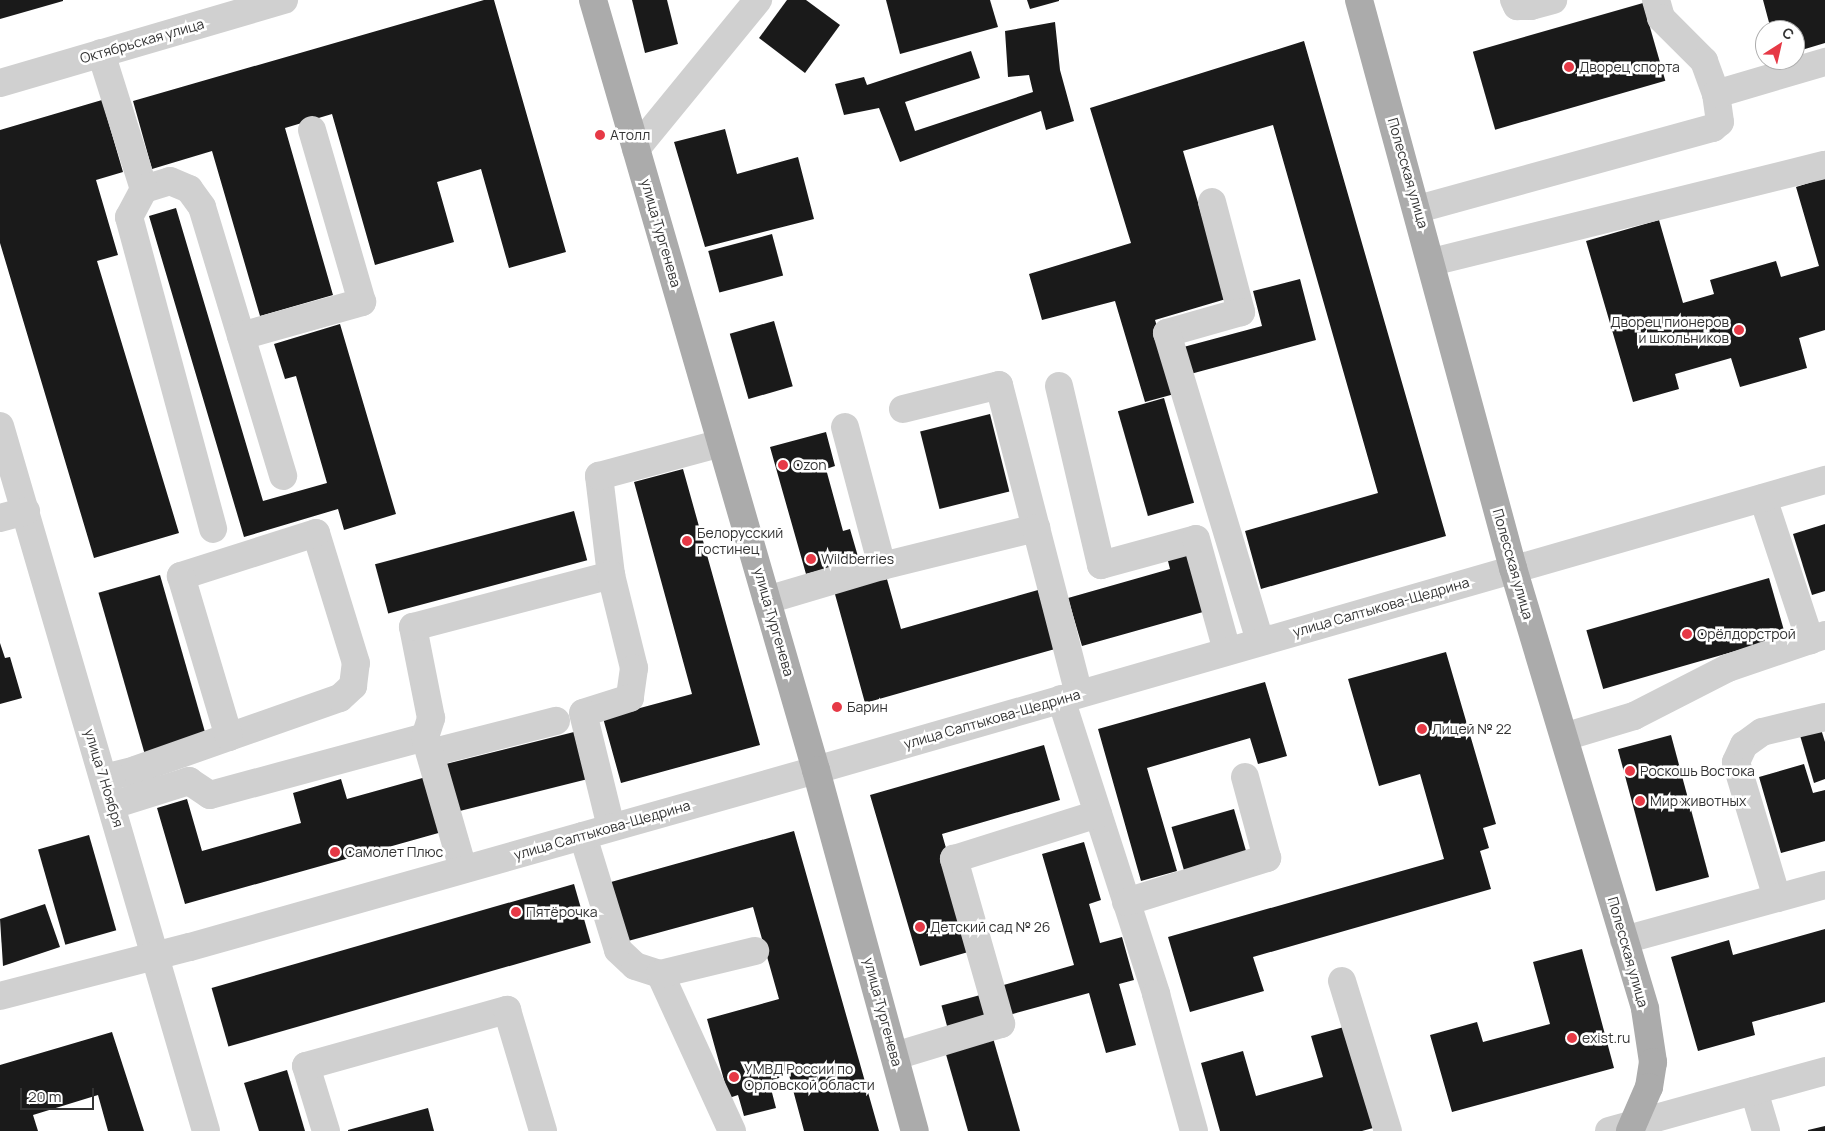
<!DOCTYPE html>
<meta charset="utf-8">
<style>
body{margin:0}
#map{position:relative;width:1825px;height:1131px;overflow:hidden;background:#fff;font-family:Manrope,sans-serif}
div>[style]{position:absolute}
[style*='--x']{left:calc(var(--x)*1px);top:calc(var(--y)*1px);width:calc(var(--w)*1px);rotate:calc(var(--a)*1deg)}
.building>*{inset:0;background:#1a1a1a;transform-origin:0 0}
.minor>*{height:28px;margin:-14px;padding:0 14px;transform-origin:14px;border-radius:14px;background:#d0d0d0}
.major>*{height:28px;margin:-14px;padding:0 14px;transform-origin:14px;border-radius:14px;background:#ababab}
.dots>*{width:14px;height:14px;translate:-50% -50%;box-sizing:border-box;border:2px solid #fff;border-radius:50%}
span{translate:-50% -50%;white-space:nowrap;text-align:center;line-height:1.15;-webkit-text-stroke:5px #fff;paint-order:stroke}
.street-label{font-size:14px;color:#333}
.poi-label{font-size:14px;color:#333}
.left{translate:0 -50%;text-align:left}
.right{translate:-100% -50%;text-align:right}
.north{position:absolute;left:1755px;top:20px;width:50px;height:50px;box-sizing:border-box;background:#fff;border:1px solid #adadad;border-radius:50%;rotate:35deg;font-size:14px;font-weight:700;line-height:20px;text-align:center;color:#333}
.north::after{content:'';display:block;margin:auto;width:18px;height:22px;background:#e63946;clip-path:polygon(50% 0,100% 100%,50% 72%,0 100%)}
.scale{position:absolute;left:20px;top:1088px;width:74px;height:22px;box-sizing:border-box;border:2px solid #333;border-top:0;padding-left:6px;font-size:15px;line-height:18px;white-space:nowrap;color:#333;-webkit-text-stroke:4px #fff;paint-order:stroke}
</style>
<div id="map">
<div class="building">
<i style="clip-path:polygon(0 0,63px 0,63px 1px,0 19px)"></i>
<i style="clip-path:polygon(484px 0,494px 0,566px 252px,509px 268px,481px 169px,437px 182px,454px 242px,375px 265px,332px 114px,285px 128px,333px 295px,260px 316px,212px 151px,152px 169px,133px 101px)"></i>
<i style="clip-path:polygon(632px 0,667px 0,678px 44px,645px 53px)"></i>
<i style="clip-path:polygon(787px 0,806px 0,840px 25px,805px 73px,759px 38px)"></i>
<i style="clip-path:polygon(886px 0,990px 0,998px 27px,900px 54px)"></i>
<i style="clip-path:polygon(1027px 0,1059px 0,1059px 1px,1030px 9px)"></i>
<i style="clip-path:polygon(1763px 0,1825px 0,1825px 43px,1795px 52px,1795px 30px,1771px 30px)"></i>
<i style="left:1643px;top:3px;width:81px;height:177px;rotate:74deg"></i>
<i style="clip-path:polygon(1055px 22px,1060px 70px,1074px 121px,1046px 130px,1041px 111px,900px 162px,879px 108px,844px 115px,835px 84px,864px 77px,867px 85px,971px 51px,980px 78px,905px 102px,915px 131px,1033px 92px,1029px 75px,1008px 77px,1005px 31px)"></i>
<i style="clip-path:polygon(1304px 41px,1446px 536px,1261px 589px,1245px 531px,1378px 493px,1273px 125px,1183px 151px,1226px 299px,1155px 320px,1178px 393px,1145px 402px,1115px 301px,1042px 320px,1029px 274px,1131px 243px,1090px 108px)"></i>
<i style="clip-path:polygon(102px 100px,123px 172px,96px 180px,118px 255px,97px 261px,179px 533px,94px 558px,0 243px,0 130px)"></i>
<i style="clip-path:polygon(725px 129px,737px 174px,798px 157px,814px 219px,705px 247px,674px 142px)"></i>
<i style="clip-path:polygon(1825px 178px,1825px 330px,1799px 338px,1807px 368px,1740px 387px,1731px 358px,1675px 374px,1679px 389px,1633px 402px,1586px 241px,1659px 220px,1683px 303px,1714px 294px,1710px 280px,1776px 261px,1781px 277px,1819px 266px,1796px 187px)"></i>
<i style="clip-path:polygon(176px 208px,263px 501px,327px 483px,296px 376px,285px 379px,274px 344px,340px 324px,396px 514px,344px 530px,338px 509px,244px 537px,149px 216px)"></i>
<i style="left:772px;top:234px;width:43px;height:66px;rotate:75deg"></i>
<i style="clip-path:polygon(1300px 279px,1316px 340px,1183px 376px,1176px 349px,1262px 326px,1253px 291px)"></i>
<i style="left:774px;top:321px;width:68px;height:46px;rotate:74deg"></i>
<i style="left:1164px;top:398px;width:109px;height:48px;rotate:74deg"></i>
<i style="left:990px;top:414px;width:80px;height:72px;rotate:76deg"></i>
<i style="clip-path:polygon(826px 432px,835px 466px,826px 469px,843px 531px,850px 529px,859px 560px,806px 574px,770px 447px)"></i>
<i style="clip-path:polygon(683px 469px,760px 745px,621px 783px,603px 718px,692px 694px,634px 482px)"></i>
<i style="left:574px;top:511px;width:51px;height:206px;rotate:75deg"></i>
<i style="clip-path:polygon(1825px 524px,1825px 591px,1812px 595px,1793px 534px)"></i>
<i style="clip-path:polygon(1193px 550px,1203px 612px,1082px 646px,1068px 598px,1170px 569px,1167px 557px)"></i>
<i style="clip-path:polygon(885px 572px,901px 629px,1038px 590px,1055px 649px,865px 703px,833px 587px)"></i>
<i style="left:160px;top:575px;width:171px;height:64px;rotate:74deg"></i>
<i style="left:1769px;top:578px;width:61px;height:190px;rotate:74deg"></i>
<i style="clip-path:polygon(0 643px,5px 658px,10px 657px,22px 698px,0 704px)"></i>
<i style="clip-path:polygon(1446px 652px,1496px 824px,1483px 828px,1489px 848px,1480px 851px,1491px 889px,1253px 957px,1264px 991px,1190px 1012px,1168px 937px,1444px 859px,1420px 774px,1379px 786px,1348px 679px)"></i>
<i style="clip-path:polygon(1265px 682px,1287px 756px,1258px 764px,1250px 738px,1147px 768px,1177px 871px,1141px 881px,1098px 729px)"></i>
<i style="clip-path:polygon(1820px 726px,1825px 742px,1825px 779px,1814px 783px,1799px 732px)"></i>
<i style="left:574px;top:732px;width:49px;height:131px;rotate:76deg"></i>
<i style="left:1671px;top:735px;width:147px;height:55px;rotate:75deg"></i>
<i style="clip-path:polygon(1044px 745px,1060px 800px,942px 834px,975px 950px,920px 966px,870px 795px)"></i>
<i style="clip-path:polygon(1804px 764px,1813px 793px,1825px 790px,1825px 841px,1781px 853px,1759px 777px)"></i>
<i style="clip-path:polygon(426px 777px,442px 832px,185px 904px,157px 808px,187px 799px,202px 851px,301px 823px,293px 793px,341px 779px,347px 799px)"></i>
<i style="left:1234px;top:809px;width:47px;height:65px;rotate:74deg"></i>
<i style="clip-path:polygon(794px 831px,879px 1131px,804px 1131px,789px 1075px,769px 1081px,776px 1108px,744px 1116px,738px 1095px,729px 1098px,707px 1019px,779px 999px,753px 907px,628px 941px,611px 882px)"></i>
<i style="left:89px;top:835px;width:99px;height:53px;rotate:74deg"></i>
<i style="clip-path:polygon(1084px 842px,1101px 900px,1089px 904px,1100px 943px,1122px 937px,1134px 980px,1119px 984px,1136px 1045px,1106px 1053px,1089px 993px,1009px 1015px,1000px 986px,1074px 965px,1042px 854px)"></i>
<i style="left:574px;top:884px;width:61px;height:377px;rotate:74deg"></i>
<i style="clip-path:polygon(45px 904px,60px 947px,3px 966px,0 919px)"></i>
<i style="clip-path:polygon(1825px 929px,1825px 1002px,1752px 1022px,1755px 1035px,1698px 1051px,1671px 957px,1729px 940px,1733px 955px)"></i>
<i style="clip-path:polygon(1582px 949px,1614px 1068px,1452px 1112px,1430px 1035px,1477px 1022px,1483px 1042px,1550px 1024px,1533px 962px)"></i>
<i style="left:984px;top:994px;width:28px;height:44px;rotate:75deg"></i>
<i style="clip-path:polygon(1344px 1027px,1373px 1128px,1362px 1131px,1220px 1131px,1201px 1063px,1243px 1051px,1256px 1096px,1323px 1077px,1311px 1036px)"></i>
<i style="clip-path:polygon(112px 1032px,144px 1131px,108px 1131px,98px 1095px,33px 1115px,38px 1131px,0 1131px,0 1065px)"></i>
<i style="clip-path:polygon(993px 1038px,1020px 1131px,968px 1131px,945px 1051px)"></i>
<i style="clip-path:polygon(287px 1070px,305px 1131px,259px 1131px,244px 1083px)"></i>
<i style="clip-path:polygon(428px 1108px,434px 1131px,348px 1131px,348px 1130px)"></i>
<i style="clip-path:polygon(1825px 1126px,1825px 1131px,1808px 1131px,1808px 1130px)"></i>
</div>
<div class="minor">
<i style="--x:1514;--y:0;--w:7;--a:63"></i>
<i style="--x:1517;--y:6;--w:14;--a:0"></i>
<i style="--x:1531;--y:6;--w:23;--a:-15"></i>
<i style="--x:1656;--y:0;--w:19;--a:74"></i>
<i style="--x:1661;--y:18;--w:61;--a:45"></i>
<i style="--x:1704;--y:61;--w:35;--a:70"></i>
<i style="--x:101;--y:53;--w:143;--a:72.5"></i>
<i style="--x:144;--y:189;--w:32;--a:118"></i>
<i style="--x:129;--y:217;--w:323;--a:74.9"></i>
<i style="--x:0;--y:83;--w:296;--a:-16.3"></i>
<i style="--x:636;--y:149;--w:193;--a:-50.7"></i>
<i style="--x:144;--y:189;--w:27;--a:-17"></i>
<i style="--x:170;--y:181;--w:21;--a:23"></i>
<i style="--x:189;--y:189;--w:22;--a:54"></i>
<i style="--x:202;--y:207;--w:281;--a:73.2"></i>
<i style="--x:1212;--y:202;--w:114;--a:75.2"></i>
<i style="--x:1241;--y:312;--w:77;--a:164.2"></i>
<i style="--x:1167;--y:333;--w:322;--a:73.2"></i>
<i style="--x:1418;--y:209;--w:306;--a:-15.4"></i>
<i style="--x:1713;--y:128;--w:9;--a:-41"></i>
<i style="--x:1720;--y:122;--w:28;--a:-98"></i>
<i style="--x:1716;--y:94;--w:114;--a:-16.4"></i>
<i style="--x:1432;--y:262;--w:405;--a:-13.9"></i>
<i style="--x:241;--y:336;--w:126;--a:-15.7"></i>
<i style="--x:362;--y:302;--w:179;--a:-106.2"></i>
<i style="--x:1059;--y:386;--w:184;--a:76.8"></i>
<i style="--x:1101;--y:565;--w:98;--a:-15.3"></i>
<i style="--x:1196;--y:539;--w:116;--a:74.5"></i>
<i style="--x:903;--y:409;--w:99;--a:-14"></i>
<i style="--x:999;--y:385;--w:148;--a:75.5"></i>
<i style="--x:0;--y:426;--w:734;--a:73.71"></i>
<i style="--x:845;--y:427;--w:144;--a:75.1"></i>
<i style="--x:1763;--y:498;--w:150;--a:71.7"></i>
<i style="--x:0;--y:518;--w:27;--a:-15"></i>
<i style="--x:611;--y:575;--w:100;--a:-96.9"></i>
<i style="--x:599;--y:476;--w:126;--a:-15.1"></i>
<i style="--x:767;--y:600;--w:120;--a:-16.5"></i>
<i style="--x:882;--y:566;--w:159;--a:-13.9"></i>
<i style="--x:1036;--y:528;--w:171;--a:75.5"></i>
<i style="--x:1061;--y:699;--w:310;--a:72.1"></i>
<i style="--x:1156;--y:994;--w:142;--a:74.5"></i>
<i style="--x:425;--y:737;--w:20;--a:-72"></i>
<i style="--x:431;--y:718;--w:93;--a:-101.2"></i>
<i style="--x:413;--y:627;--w:205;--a:-14.7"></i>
<i style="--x:611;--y:575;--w:96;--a:76.1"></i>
<i style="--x:634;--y:668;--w:30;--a:98"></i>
<i style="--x:630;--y:698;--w:49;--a:162.3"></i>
<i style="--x:583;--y:713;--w:117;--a:76.2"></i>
<i style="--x:1564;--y:737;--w:73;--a:-16.7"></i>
<i style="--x:1634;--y:716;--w:106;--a:-27.1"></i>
<i style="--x:1728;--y:668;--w:102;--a:-18.8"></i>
<i style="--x:430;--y:753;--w:130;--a:-14.3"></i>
<i style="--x:104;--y:778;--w:32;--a:-14"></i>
<i style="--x:135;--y:770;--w:217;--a:-19.4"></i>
<i style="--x:340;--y:698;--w:18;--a:-43"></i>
<i style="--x:353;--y:686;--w:23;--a:-83"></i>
<i style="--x:356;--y:663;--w:136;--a:-107.1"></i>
<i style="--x:316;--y:533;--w:142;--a:162.3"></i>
<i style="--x:181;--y:576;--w:168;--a:73.4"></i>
<i style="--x:113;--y:805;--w:80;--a:-17.5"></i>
<i style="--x:189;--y:781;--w:25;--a:34"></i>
<i style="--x:210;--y:795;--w:223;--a:-15.1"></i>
<i style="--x:425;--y:737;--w:137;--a:73.9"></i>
<i style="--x:583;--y:836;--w:119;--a:72.9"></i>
<i style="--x:618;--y:950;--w:23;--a:43"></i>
<i style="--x:635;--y:966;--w:26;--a:18"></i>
<i style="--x:1777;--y:898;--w:142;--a:-106.8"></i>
<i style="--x:1736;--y:762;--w:19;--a:-65"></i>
<i style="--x:1744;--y:745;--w:22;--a:-36"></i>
<i style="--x:1762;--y:732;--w:65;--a:-13.4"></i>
<i style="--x:1126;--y:902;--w:148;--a:-17.3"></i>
<i style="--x:1267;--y:858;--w:84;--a:-105.2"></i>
<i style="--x:1624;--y:940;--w:208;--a:-15.3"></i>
<i style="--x:1342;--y:981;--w:157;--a:73"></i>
<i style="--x:0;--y:996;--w:196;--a:-14.5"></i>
<i style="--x:190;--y:947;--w:651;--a:-15.79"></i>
<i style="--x:816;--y:770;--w:1050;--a:-16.04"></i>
<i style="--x:895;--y:1056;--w:111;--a:-16.8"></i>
<i style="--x:1001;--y:1024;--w:172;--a:-105.9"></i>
<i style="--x:954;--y:859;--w:151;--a:-17.4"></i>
<i style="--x:1754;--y:1091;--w:42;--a:73.3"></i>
<i style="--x:326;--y:1131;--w:68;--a:-107.1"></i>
<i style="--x:306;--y:1066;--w:209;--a:-15.6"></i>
<i style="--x:507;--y:1010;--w:126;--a:73.4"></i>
<i style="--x:732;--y:1131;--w:173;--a:-114.6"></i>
<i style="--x:660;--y:974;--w:98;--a:-13.6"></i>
<i style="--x:1609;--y:1131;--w:224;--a:-15.5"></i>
</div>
<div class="major">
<i style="--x:593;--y:0;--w:802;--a:73.85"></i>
<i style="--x:816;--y:770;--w:374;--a:74.7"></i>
<i style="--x:1359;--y:0;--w:589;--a:74.83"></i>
<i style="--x:1513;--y:568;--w:460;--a:73.3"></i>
<i style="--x:1645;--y:1009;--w:54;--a:81.4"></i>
<i style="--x:1653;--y:1062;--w:25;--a:99"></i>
<i style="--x:1649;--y:1087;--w:48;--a:113.4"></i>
</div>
<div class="dots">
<i style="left:1569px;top:67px;background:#e63946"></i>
<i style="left:600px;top:135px;background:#e63946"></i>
<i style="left:1739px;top:330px;background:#e63946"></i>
<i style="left:783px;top:465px;background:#e63946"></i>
<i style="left:687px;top:541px;background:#e63946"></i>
<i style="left:811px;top:559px;background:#e63946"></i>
<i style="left:1687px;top:634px;background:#e63946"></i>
<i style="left:837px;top:707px;background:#e63946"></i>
<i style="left:1422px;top:729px;background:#e63946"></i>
<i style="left:1630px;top:771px;background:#e63946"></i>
<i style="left:1640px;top:801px;background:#e63946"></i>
<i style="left:335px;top:852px;background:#e63946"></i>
<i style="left:516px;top:912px;background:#e63946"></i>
<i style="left:920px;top:927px;background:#e63946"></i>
<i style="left:1572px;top:1038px;background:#e63946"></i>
<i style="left:734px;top:1077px;background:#e63946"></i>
</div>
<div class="street-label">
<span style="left:142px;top:41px;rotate:-16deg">Октябрьская улица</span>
<span style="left:1408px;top:173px;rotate:74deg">Полесская улица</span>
<span style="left:661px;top:233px;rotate:74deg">улица Тургенева</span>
<span style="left:1513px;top:564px;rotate:74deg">Полесская улица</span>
<span style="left:1381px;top:607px;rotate:-16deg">улица Салтыкова-Щедрина</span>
<span style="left:774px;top:622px;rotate:74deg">улица Тургенева</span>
<span style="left:992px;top:719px;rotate:-16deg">улица Салтыкова-Щедрина</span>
<span style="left:104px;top:778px;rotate:73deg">улица 7 Ноября</span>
<span style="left:602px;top:830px;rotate:-16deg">улица Салтыкова-Щедрина</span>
<span style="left:1628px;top:952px;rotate:74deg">Полесская улица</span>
<span style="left:883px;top:1012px;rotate:75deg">улица Тургенева</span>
</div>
<div class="poi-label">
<span class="left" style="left:1579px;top:67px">Дворец спорта</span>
<span class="left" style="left:610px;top:135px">Атолл</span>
<span class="right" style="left:1729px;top:330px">Дворец пионеров<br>и школьников</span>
<span class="left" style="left:793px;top:465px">Ozon</span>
<span class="left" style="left:697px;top:541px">Белорусский<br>гостинец</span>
<span class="left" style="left:821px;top:559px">Wildberries</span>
<span class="left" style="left:1697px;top:634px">Орёлдорстрой</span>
<span class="left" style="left:847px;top:707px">Барин</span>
<span class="left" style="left:1432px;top:729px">Лицей № 22</span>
<span class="left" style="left:1640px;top:771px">Роскошь Востока</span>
<span class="left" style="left:1650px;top:801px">Мир животных</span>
<span class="left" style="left:345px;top:852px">Самолет Плюс</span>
<span class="left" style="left:526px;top:912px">Пятёрочка</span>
<span class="left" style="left:930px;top:927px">Детский сад № 26</span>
<span class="left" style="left:1582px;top:1038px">exist.ru</span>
<span class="left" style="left:744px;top:1077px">УМВД России по<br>Орловской области</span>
</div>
<div class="north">С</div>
<div class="scale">20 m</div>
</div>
